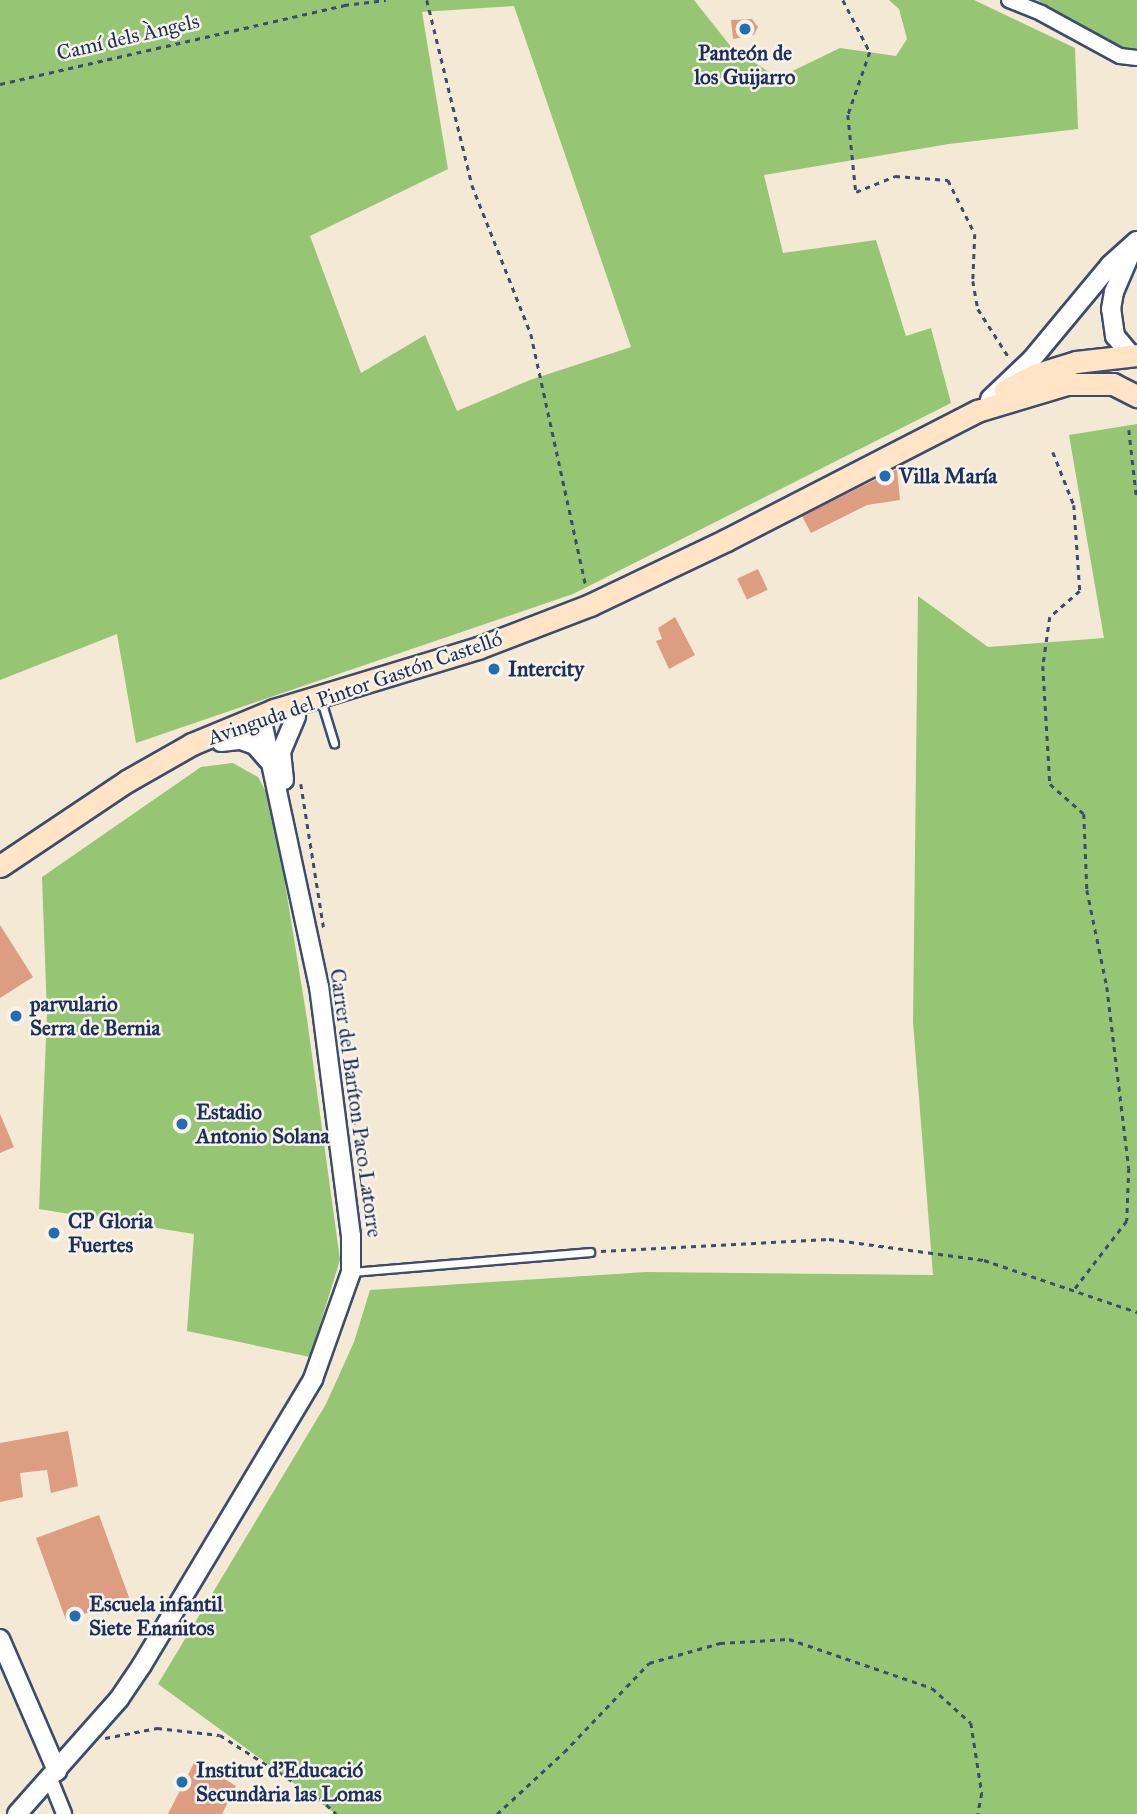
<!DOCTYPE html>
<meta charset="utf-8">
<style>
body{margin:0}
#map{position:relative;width:1137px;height:1814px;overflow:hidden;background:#f4e9d5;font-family:"IM FELL Great Primer",serif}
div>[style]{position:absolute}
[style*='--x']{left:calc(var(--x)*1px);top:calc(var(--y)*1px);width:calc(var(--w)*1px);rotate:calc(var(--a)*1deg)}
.green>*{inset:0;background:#96c574}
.building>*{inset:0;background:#dd9d80;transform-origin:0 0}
.path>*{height:2.5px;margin-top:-1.25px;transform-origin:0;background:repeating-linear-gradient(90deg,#3c4b70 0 5px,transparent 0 10px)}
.roads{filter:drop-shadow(2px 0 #3c4b70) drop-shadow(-2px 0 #3c4b70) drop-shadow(0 2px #3c4b70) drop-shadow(0 -2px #3c4b70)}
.service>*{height:7px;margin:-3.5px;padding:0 3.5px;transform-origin:3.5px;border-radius:3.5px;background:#fff}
.minor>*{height:14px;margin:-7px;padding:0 7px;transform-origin:7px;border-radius:7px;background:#fff}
.tertiary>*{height:18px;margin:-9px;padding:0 9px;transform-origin:9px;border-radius:9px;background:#fff}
.secondary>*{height:21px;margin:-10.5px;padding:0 10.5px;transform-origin:10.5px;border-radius:10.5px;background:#ffe4c6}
.dots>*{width:19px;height:19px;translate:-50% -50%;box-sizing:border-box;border:4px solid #f7f3e8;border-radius:50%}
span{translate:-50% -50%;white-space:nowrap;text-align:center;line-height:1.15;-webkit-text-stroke:5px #f7f3e8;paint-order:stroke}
.street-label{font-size:21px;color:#1b2f5e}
.poi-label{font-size:21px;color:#1b2f5e;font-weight:700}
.left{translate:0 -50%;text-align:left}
</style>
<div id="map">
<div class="green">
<i style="clip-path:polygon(evenodd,0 0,694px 0,732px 48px,778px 78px,840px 48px,896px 56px,907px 39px,899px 9px,889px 0,974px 0,1075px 48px,1078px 129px,949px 144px,764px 175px,783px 253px,876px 240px,906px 336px,931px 328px,951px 403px,573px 594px,136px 743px,117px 634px,0 680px,0 0,514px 6px,631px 347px,530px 380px,457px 411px,425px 335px,361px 373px,310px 236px,448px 169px,422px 12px,514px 6px)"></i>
<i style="clip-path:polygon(1037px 0,1137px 0,1137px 48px,1124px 49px)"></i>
<i style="clip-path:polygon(1137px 424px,1137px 1814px,336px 1814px,158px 1684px,326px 1404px,354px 1342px,370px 1290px,646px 1272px,933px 1275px,913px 1022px,918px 596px,988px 647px,1104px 638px,1069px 435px)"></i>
<i style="clip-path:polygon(233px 763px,258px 777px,272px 803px,307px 1019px,340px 1260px,310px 1357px,187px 1331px,194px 1234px,39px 1209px,47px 1014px,42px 877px,201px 767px)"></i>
</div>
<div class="building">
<i style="clip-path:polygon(752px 19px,758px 27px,754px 35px,733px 39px,731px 20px)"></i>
<i style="clip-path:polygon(897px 469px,900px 500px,867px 505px,811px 533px,802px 516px)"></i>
<i style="left:758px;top:569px;width:23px;height:23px;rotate:65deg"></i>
<i style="clip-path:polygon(675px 617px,695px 655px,669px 669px,656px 641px,662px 639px,658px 628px)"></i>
<i style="clip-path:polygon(0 925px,33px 977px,0 998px)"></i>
<i style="clip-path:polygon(0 1114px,14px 1147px,0 1153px)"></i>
<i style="clip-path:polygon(68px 1431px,78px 1486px,51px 1493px,47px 1470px,20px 1473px,23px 1497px,0 1502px,0 1443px)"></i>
<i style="left:99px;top:1515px;width:88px;height:67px;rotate:70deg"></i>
<i style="clip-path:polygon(195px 1761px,236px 1786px,222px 1814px,168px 1814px)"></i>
</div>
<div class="path">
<i style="--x:427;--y:0;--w:190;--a:76.3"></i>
<i style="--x:472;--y:185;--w:160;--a:68.4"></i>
<i style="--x:531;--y:334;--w:258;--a:77.7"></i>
<i style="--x:843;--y:0;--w:59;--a:62.6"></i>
<i style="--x:870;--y:52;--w:67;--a:109.2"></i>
<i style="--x:848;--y:115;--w:77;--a:84.1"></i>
<i style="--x:856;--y:192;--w:42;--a:-22.3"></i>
<i style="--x:895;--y:176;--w:53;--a:4.3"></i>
<i style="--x:948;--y:180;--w:60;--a:63.4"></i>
<i style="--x:975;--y:234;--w:47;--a:92.4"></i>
<i style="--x:973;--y:281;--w:28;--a:80"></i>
<i style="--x:978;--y:309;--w:59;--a:57.4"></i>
<i style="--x:0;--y:84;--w:353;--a:-12.9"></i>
<i style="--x:344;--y:5;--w:42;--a:-6.8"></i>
<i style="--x:1129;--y:430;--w:70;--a:83.5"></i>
<i style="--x:1053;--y:452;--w:57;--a:68.4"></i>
<i style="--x:1074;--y:505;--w:86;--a:86"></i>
<i style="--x:1080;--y:591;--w:40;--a:139"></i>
<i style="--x:1050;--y:617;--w:49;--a:98.1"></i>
<i style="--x:1043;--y:666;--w:118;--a:86.6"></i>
<i style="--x:1050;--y:784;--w:45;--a:41.4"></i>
<i style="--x:1084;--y:814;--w:76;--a:87.7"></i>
<i style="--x:1087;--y:890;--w:99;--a:78.3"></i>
<i style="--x:1107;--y:987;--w:182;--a:83.1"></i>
<i style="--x:1129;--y:1168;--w:53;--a:92.2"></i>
<i style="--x:1127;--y:1221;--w:87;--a:127.5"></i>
<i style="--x:301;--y:784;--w:147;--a:81"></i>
<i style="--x:347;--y:1070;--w:144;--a:82.4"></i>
<i style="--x:601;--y:1251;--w:228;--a:-3"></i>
<i style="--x:829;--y:1239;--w:156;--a:7.7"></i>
<i style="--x:984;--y:1260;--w:162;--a:18.8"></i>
<i style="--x:105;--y:1738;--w:53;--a:-10.9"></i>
<i style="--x:157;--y:1728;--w:63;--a:6.3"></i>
<i style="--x:220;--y:1735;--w:117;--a:32.5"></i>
<i style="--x:319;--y:1798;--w:24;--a:42"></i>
<i style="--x:497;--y:1814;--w:91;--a:-42.8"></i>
<i style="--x:564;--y:1752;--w:123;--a:-46.3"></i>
<i style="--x:649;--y:1663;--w:74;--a:-15.7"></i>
<i style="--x:720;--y:1643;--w:69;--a:-3.3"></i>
<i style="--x:789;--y:1639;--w:151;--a:18.9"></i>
<i style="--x:932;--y:1688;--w:52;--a:41.9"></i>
<i style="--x:971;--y:1723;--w:71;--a:81.1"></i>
<i style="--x:982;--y:1793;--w:21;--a:101"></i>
</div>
<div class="roads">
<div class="service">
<i style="--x:323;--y:707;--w:38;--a:73"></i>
<i style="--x:352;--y:1272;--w:239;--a:-4.8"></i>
</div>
<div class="minor">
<i style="--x:1009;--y:0;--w:35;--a:22"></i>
<i style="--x:1041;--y:13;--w:90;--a:28.6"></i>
<i style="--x:1120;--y:56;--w:17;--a:7"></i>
<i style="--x:50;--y:1779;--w:38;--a:68"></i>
</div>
<div class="tertiary">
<i style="--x:1131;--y:355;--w:25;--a:-130"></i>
<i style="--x:1115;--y:336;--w:27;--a:-98"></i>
<i style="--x:1111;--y:309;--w:17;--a:-80"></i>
<i style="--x:1114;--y:292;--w:46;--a:-66.8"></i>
<i style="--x:990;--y:399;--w:58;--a:-43.6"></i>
<i style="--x:1032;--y:359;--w:122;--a:-50.3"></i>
<i style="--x:1110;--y:265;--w:36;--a:-42"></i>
<i style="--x:221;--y:742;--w:20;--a:-6"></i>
<i style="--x:241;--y:740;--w:15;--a:20"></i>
<i style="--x:255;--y:745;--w:20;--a:49"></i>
<i style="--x:284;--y:780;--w:28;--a:-96"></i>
<i style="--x:281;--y:752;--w:39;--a:-67"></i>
<i style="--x:0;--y:1639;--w:144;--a:66.6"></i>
<i style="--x:17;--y:1814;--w:154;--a:-48.4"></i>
<i style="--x:119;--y:1699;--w:41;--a:-55.9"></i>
<i style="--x:142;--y:1665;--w:333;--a:-59.1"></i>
<i style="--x:313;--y:1379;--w:114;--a:-70.4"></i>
<i style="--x:351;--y:1272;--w:36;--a:-90"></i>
<i style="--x:351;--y:1236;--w:251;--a:-97.3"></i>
<i style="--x:319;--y:987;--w:267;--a:-102.1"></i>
</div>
<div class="secondary">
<i style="--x:1005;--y:390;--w:33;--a:-27"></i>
<i style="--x:1034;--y:375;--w:44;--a:-17.2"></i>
<i style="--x:1076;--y:362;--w:61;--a:-6.5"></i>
<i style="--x:0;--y:866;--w:153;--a:-33.8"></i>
<i style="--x:127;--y:781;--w:75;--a:-29.6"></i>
<i style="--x:192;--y:744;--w:89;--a:-22.5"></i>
<i style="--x:274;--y:710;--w:213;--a:-16.9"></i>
<i style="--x:478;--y:648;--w:120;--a:-21"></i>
<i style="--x:590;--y:605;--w:151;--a:-25.5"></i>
<i style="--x:726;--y:540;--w:282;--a:-27.2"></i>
<i style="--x:977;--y:411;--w:94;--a:-16.7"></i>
<i style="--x:1067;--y:384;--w:46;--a:0"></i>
<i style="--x:1113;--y:384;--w:27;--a:27"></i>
</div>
</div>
<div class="dots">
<i style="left:745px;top:29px;background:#1f6fb2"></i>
<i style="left:885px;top:476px;background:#1f6fb2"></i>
<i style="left:494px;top:669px;background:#1f6fb2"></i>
<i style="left:16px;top:1016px;background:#1f6fb2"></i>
<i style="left:182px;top:1124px;background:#1f6fb2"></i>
<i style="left:54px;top:1233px;background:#1f6fb2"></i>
<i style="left:75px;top:1616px;background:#1f6fb2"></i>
<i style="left:182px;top:1782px;background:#1f6fb2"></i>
</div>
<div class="street-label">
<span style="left:128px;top:37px;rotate:-13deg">Camí dels Àngels</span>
<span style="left:355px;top:688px;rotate:-19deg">Avinguda del Pintor Gastón Castelló</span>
<span style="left:356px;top:1103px;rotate:82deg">Carrer del Baríton Paco Latorre</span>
</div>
<div class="poi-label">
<span style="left:745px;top:65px">Panteón de<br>los Guijarro</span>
<span class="left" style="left:899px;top:476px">Villa María</span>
<span class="left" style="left:508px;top:669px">Intercity</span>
<span class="left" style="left:30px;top:1016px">parvulario<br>Serra de Bernia</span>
<span class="left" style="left:196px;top:1124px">Estadio<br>Antonio Solana</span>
<span class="left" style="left:68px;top:1233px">CP Gloria<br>Fuertes</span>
<span class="left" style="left:89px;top:1616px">Escuela infantil<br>Siete Enanitos</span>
<span class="left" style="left:196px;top:1782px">Institut d'Educació<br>Secundària las Lomas</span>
</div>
</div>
